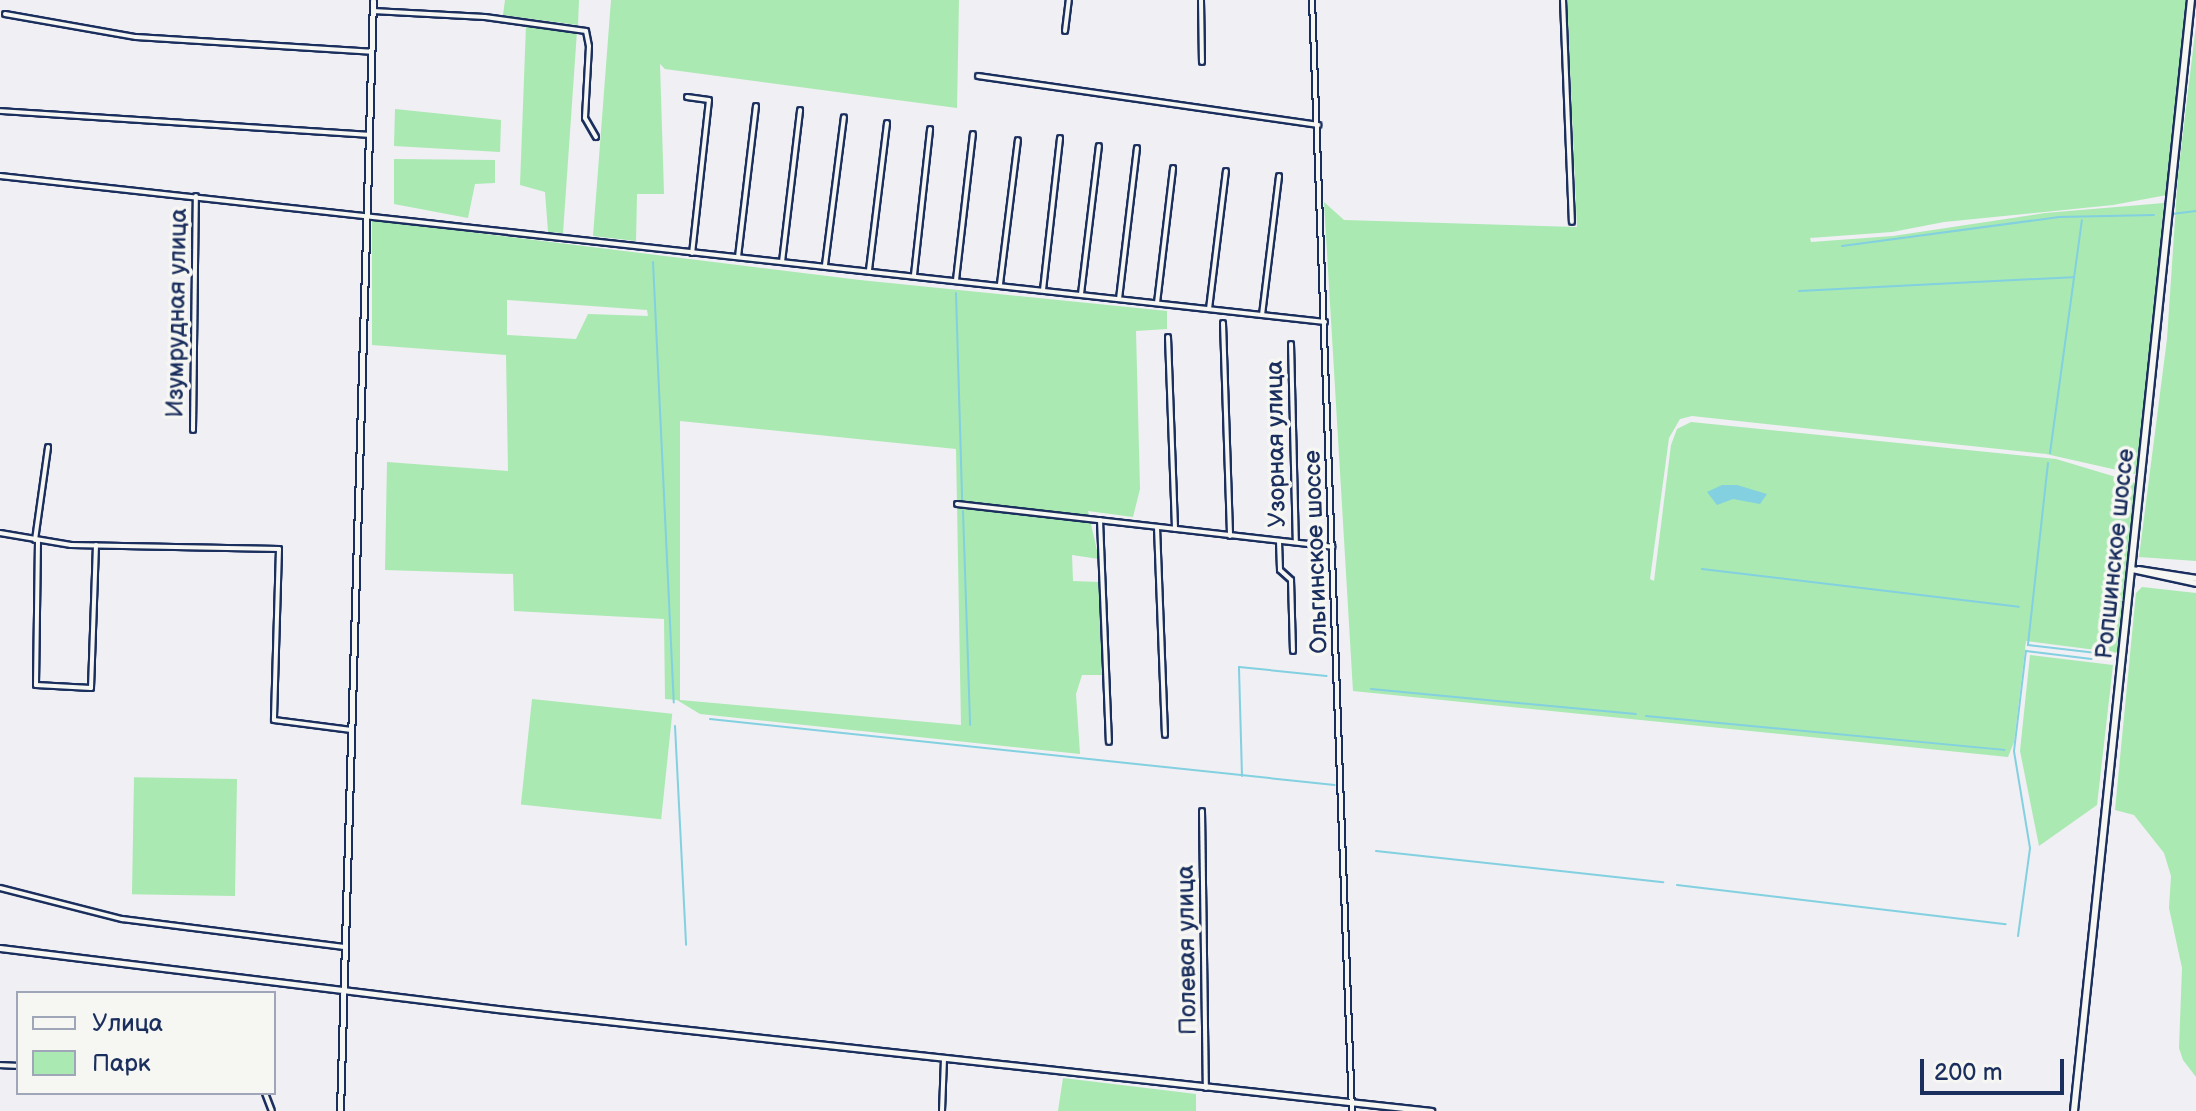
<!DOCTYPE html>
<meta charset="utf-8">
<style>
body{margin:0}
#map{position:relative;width:2196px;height:1111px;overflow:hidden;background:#efeff4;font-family:"Balsamiq Sans",sans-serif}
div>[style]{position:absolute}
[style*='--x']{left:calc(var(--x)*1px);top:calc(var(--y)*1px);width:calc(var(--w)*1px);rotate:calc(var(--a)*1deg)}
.green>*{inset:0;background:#aae9b1;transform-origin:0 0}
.water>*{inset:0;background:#82d0e0}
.stream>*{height:2px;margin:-1px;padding:0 1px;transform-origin:1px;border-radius:1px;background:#82d0e0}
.roads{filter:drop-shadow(2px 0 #1b2f5e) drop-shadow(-2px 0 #1b2f5e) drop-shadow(0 2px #1b2f5e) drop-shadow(0 -2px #1b2f5e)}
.minor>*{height:4px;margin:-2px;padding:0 2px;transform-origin:2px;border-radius:2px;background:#f6f6f2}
.tertiary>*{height:5px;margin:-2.5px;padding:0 2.5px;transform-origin:2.5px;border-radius:2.5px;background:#f6f6f2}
.secondary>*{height:6px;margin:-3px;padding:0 3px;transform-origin:3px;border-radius:3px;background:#f6f6f2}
span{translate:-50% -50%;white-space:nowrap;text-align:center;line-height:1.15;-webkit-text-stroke:7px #f6f6f2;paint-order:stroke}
.street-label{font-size:24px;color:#1b2f5e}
.legend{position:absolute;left:16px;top:991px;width:260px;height:104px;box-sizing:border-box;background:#f6f6f2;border:2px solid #9ea6b7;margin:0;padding:10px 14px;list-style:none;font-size:24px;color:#1b2f5e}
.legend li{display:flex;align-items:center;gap:16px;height:40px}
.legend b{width:40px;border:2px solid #9ea6b7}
.scale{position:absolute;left:1920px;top:1059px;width:144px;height:36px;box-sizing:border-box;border:4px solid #1b2f5e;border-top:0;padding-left:10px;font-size:24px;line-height:28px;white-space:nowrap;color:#1b2f5e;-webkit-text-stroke:6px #f6f6f2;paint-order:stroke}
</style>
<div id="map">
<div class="green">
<i style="clip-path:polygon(505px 0,579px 0,578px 25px,503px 15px)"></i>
<i style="clip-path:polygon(611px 0,959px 0,957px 108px,665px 69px,660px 64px,664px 194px,637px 194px,636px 241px,593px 236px)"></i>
<i style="clip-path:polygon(1567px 0,2188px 0,2167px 195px,2113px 205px,1944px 222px,1892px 232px,1810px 238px,1811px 242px,1893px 236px,2045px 213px,2164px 203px,2140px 469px,2135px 474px,2046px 454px,1692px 416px,1680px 419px,1669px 438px,1650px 579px,1654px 581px,1671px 445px,1677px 429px,1691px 422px,2056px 459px,2136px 483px,2119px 653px,2026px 641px,2014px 742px,2008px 757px,1353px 691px,1324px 202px,1344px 220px,1577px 227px)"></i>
<i style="clip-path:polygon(526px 25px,577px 31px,563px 233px,548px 232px,545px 192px,520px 185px)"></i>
<i style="clip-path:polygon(2196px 25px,2196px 561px,2139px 557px,2167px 339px,2178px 175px)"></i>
<i style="clip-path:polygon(395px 109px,501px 120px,500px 152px,394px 146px)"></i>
<i style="clip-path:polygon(394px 159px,495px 160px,495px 183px,475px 184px,468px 218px,394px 204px)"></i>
<i style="clip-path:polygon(evenodd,372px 220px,860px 280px,1167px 311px,1167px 329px,1136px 331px,1140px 489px,1133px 517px,1088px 511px,1099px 559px,1072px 555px,1073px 581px,1099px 582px,1102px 675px,1082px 675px,1076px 694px,1080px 754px,700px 714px,677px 700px,665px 699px,664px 619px,514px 611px,513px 574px,385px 570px,387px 462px,508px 471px,506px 355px,372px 345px,372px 220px,507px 300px,647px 310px,648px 316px,588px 314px,576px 339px,507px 335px,507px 300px,372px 220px,680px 421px,956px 449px,961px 725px,680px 700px,680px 421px)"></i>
<i style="clip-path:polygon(2142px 587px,2196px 593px,2196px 1077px,2183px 1060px,2179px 1048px,2182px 968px,2169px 908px,2171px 876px,2164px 853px,2134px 815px,2115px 810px,2136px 593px)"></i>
<i style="clip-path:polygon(2030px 655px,2113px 665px,2097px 805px,2039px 846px,2020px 751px)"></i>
<i style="left:532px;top:699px;width:141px;height:106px;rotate:6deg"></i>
<i style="left:237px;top:779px;width:117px;height:103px;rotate:91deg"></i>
<i style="clip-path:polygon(1063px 1078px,1196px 1094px,1196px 1111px,1058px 1111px)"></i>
</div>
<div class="water">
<i style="clip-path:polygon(1722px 485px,1737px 485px,1767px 494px,1760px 504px,1733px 499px,1717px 505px,1707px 492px)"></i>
</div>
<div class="stream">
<i style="--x:2172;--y:214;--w:24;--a:-7"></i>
<i style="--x:1842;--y:246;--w:219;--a:-7.6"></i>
<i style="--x:2059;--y:217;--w:95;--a:-1.2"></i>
<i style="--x:653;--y:262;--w:441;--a:87.3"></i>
<i style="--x:1799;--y:291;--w:274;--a:-2.9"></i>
<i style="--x:956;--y:293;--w:207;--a:88.3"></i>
<i style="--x:2050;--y:453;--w:235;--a:-82.2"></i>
<i style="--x:2048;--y:463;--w:183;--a:96.3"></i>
<i style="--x:2028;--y:645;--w:69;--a:6.6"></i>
<i style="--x:963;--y:511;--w:214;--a:88.1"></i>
<i style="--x:1702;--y:569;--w:319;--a:6.8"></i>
<i style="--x:1371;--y:689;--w:266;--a:5.4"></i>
<i style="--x:1646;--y:716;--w:360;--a:5.4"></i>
<i style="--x:710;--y:719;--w:628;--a:6.03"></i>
<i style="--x:675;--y:726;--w:219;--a:87.1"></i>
<i style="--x:1242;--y:776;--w:109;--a:-91.6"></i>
<i style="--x:1239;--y:667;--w:88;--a:5.8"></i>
<i style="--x:1376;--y:851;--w:289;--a:6.2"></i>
<i style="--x:1677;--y:885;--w:331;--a:6.8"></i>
<i style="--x:2018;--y:936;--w:89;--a:-82.2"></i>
<i style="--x:2030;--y:848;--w:98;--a:-99.4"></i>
<i style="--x:2014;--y:751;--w:101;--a:-83.2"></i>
<i style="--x:2026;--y:651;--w:66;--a:6.9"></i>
</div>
<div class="roads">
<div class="minor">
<i style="--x:1201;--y:0;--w:62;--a:89.1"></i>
<i style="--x:1312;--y:0;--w:1112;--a:87.94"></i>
<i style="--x:1563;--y:0;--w:222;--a:87.7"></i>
<i style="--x:373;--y:11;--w:112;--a:3.1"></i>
<i style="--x:485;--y:17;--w:102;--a:7.9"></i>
<i style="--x:586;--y:31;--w:15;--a:79"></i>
<i style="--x:589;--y:46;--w:72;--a:93.2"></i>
<i style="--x:585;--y:118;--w:22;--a:60"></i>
<i style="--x:5;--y:14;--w:133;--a:10"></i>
<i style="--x:136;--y:37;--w:236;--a:3.6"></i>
<i style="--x:1065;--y:31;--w:31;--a:-83"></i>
<i style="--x:978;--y:76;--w:344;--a:8.2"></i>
<i style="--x:687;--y:97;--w:22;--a:8"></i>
<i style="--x:709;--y:100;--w:154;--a:96.3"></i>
<i style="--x:0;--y:111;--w:370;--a:3.7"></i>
<i style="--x:0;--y:176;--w:1333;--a:6.29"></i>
<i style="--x:738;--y:257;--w:152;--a:-83.2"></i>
<i style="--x:782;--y:262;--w:153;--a:-83.2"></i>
<i style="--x:825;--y:265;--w:149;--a:-82.7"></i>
<i style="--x:869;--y:270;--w:148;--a:-83"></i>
<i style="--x:914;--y:275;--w:147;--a:-83.7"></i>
<i style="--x:956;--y:280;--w:147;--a:-83.4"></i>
<i style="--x:1000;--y:284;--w:145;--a:-82.9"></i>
<i style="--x:1043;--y:290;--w:153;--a:-83.6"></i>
<i style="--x:1081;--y:294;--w:149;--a:-83.1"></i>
<i style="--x:1119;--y:299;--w:152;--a:-83.2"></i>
<i style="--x:1157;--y:303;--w:136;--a:-83.2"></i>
<i style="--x:1209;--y:309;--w:139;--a:-83"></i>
<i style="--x:1262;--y:315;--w:140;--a:-83"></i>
<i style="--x:1223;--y:323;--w:213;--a:88.1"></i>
<i style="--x:1168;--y:337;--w:192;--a:87.9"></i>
<i style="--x:1291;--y:344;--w:198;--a:88.6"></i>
<i style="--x:193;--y:430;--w:234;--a:-89.3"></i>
<i style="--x:957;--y:504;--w:378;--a:6.5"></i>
<i style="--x:1100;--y:520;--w:222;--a:87.7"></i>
<i style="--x:1157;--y:527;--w:208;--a:87.8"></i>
<i style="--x:0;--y:533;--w:72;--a:9.6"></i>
<i style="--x:71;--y:545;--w:208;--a:1.1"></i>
<i style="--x:279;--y:549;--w:171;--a:91.7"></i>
<i style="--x:274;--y:720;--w:78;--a:7.4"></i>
<i style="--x:35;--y:540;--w:94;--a:-82"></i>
<i style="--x:38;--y:541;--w:144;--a:90.8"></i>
<i style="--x:36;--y:685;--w:55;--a:3.1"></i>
<i style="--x:91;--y:688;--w:143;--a:-88"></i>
<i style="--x:1279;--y:541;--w:29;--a:88"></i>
<i style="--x:1280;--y:570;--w:15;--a:42"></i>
<i style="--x:1291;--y:580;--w:71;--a:88.4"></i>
<i style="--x:1202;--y:811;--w:277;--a:89.2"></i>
<i style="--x:0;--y:888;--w:126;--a:14.3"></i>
<i style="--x:122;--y:919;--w:224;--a:7.2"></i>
<i style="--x:0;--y:1065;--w:18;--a:3"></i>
<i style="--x:265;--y:1093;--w:19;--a:69"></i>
<i style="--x:942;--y:1111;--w:53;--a:-87.8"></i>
</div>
<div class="tertiary">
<i style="--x:2132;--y:569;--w:66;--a:12.3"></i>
<i style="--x:2138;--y:569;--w:59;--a:8.8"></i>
<i style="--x:0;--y:948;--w:501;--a:7"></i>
<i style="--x:497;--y:1009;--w:940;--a:6.23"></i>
<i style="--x:340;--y:1111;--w:1111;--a:-88.3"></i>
</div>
<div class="secondary">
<i style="--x:2074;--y:1111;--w:1117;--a:-83.99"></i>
</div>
</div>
<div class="street-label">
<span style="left:177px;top:313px;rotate:-89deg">Изумрудная улица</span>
<span style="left:1276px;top:444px;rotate:-91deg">Узорная улица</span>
<span style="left:1316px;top:552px;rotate:-92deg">Ольгинское шоссе</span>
<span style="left:2115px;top:554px;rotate:-84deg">Ропшинское шоссе</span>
<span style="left:1187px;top:950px;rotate:-91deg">Полевая улица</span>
</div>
<ul class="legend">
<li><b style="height:10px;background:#f6f6f2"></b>Улица</li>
<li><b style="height:22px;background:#aae9b1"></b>Парк</li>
</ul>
<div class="scale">200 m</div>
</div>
